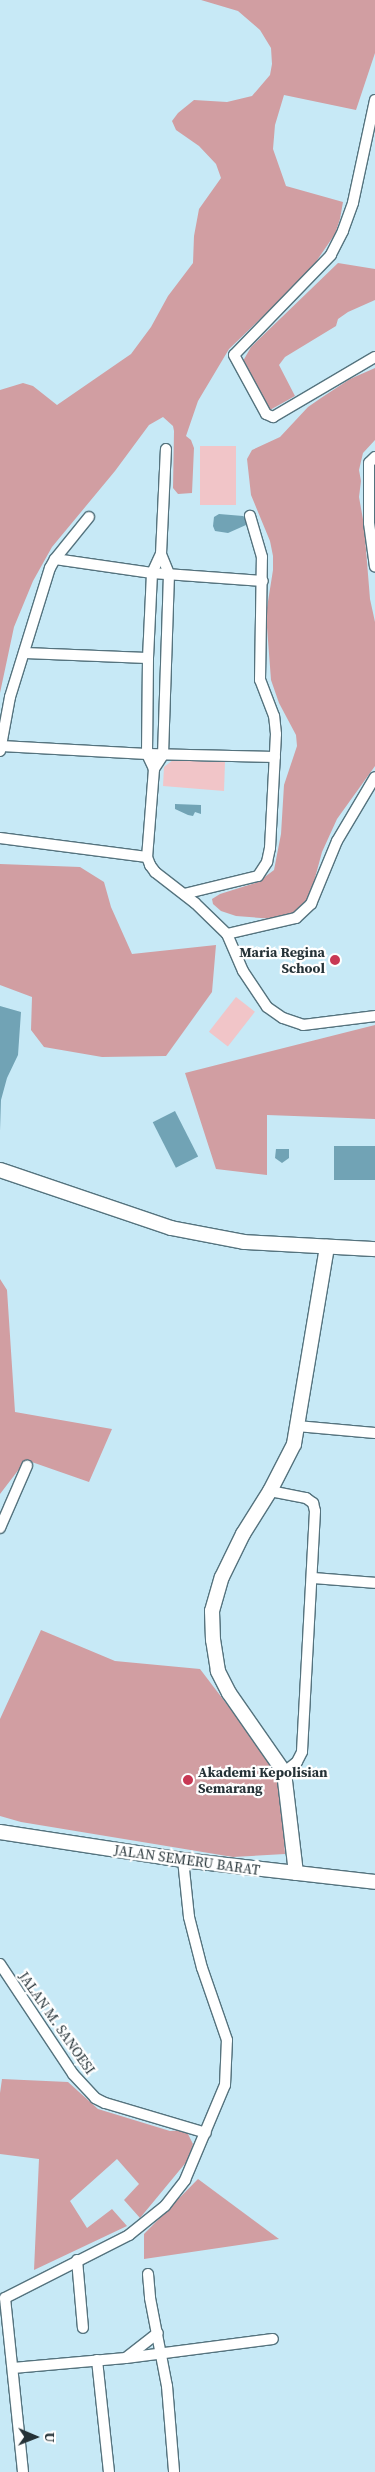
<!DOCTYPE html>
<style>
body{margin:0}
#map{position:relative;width:375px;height:2472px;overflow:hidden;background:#c7e9f6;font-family:"Source Serif 4",serif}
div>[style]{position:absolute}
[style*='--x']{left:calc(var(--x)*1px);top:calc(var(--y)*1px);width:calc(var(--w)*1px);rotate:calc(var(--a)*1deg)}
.green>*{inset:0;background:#f1c5c8;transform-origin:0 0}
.forest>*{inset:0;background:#d19ea2}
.water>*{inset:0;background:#71a3b5;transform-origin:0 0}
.roads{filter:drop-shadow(1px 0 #55737e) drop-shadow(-1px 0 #55737e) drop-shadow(0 1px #55737e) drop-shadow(0 -1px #55737e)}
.street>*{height:10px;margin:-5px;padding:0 5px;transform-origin:5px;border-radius:5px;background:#fff}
.secondary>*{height:14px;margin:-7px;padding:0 7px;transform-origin:7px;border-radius:7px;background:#fff}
.dots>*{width:14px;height:14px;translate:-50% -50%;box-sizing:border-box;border:2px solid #fff;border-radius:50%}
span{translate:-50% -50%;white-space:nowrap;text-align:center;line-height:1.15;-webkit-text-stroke:4.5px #fff;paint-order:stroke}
.poi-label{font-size:14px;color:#253237;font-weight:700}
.right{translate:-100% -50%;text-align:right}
.left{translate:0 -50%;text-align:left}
.street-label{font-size:14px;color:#253237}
.north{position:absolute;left:10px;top:2412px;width:50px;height:50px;-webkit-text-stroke:4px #fff;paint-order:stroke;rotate:91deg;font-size:14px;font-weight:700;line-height:20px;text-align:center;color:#253237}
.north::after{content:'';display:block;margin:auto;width:18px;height:22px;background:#253237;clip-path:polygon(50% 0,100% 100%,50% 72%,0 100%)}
</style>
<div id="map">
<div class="green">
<i style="left:200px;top:446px;width:36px;height:59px"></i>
<i style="clip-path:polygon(173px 760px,225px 762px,224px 791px,163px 786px,164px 767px)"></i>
<i style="left:236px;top:997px;width:24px;height:44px;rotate:38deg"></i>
</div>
<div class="forest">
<i style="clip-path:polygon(201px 0,375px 0,375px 53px,356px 110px,284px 95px,275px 125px,273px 149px,286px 186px,343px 202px,340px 219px,335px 234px,309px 272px,229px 349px,198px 401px,186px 436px,191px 440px,194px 448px,192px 493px,178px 494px,173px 488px,174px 431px,173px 426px,163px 417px,149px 425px,115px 471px,52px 547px,33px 581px,14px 627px,0 693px,0 390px,23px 383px,33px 386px,57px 405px,131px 354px,151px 327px,168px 296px,193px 263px,194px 236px,199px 209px,221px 178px,216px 164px,199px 146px,176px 130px,172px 121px,178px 113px,194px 100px,227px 102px,252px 96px,270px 75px,272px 64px,271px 48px,260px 30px,238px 11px)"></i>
<i style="clip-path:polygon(338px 263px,375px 269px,375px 300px,348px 312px,338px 319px,336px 326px,285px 357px,279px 365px,295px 396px,270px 410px,243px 361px,251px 347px)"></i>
<i style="clip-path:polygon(375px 368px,375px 440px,363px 453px,359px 470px,361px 481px,359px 497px,364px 525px,370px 599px,375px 622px,375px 766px,337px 819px,322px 852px,312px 889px,305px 903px,293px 915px,274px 919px,236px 916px,221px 911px,213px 904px,212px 899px,220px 894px,258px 882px,274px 870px,281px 834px,284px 785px,297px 746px,296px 735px,279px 703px,271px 680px,266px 614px,273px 570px,273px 556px,270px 541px,251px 495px,247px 459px,252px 450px,280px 437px,308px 407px,321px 398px,350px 379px)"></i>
<i style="clip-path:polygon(0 864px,80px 867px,104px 882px,111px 907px,132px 954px,216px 945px,212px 992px,166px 1056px,102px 1057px,44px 1047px,31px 1030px,32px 997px,0 985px)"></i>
<i style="clip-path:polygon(375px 1025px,375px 1119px,267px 1115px,267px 1175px,216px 1169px,185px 1073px)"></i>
<i style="clip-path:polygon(0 1279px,7px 1290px,15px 1412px,112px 1429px,89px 1482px,26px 1460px,0 1494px)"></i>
<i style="clip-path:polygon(41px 1630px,115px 1661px,200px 1669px,280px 1774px,285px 1854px,233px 1857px,21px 1822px,0 1816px,0 1719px)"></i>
<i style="clip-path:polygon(2px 2079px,68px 2082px,98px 2109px,170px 2131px,186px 2130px,193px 2144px,188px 2160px,140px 2218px,124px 2200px,139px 2184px,117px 2159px,70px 2201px,87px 2228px,112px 2209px,127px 2226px,34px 2270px,39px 2159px,0 2154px,0 2093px)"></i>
<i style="clip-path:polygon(198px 2179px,279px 2239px,144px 2259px,144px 2234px)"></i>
</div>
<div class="water">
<i style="clip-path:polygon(219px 514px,243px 516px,246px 518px,246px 525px,228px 533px,215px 531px,213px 526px,214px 517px)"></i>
<i style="clip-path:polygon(175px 804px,201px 805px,201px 814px,195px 812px,193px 816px,188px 815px,175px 809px)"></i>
<i style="clip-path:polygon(0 1006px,21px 1012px,18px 1055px,7px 1078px,1px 1100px,0 1131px)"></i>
<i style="left:175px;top:1111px;width:51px;height:25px;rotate:63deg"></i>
<i style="left:334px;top:1146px;width:41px;height:34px"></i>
<i style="clip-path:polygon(276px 1149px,289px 1149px,289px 1158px,282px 1163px,275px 1158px)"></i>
</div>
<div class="roads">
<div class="street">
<i style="--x:375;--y:100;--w:105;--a:102.1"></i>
<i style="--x:353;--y:203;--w:30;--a:110"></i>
<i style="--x:343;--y:231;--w:27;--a:117"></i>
<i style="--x:331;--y:255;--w:139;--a:134.1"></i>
<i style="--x:234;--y:355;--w:67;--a:61.5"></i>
<i style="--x:266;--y:414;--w:8;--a:23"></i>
<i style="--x:273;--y:417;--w:118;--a:-30.5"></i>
<i style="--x:375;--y:457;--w:8;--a:135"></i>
<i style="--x:369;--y:463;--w:60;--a:90"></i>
<i style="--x:369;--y:523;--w:44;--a:82.2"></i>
<i style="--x:161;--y:554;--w:22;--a:68"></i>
<i style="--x:169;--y:574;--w:181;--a:91.9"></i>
<i style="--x:163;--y:755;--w:17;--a:123"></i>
<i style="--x:154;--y:769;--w:88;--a:94.5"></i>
<i style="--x:147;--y:857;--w:9;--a:69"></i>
<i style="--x:150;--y:865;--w:9;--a:54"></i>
<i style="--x:155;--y:872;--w:51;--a:37.8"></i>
<i style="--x:195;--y:903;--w:45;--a:44.1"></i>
<i style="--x:227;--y:934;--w:40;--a:66.6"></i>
<i style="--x:243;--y:971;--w:43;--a:56.3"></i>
<i style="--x:267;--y:1007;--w:19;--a:35"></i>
<i style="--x:283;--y:1018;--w:21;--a:19"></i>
<i style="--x:303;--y:1025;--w:73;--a:-7.1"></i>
<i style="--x:55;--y:559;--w:54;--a:-51"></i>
<i style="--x:24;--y:653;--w:124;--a:2.3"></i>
<i style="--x:1;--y:746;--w:146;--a:3.1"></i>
<i style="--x:147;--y:754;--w:128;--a:1.3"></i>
<i style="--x:0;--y:751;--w:55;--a:-79.5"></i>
<i style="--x:10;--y:697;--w:135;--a:-72.8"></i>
<i style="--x:50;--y:568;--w:10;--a:-61"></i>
<i style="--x:55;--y:559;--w:98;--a:8.2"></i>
<i style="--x:152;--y:573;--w:111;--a:4.1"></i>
<i style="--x:154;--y:769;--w:17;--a:-115"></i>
<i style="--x:147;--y:754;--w:96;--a:-89.4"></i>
<i style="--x:148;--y:658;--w:85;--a:-87.3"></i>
<i style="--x:152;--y:573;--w:21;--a:-65"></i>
<i style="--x:161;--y:554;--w:105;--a:-87.3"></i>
<i style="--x:0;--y:838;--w:148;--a:7.4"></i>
<i style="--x:184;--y:894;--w:76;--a:-13.7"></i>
<i style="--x:258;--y:876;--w:17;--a:-57"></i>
<i style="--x:267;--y:862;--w:14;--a:-78"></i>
<i style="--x:270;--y:848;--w:114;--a:-87"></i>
<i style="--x:276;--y:734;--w:18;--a:-96"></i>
<i style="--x:274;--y:716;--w:39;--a:-111"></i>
<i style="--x:260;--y:680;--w:123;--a:-89.1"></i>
<i style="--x:262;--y:557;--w:43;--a:-106.3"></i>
<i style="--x:227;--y:934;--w:71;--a:-13.1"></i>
<i style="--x:296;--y:918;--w:21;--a:-43"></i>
<i style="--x:311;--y:904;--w:68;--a:-67.6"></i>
<i style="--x:337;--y:841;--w:74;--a:-59.3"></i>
<i style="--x:297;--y:1426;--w:78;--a:5.1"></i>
<i style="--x:270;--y:1491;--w:37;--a:11"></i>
<i style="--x:306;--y:1498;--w:9;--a:36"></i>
<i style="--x:313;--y:1503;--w:8;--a:76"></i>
<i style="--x:315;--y:1511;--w:241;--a:93.1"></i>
<i style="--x:302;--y:1752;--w:11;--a:117"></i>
<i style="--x:297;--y:1762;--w:16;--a:142"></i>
<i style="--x:0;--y:1528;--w:68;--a:-66.5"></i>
<i style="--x:312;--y:1578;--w:63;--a:4.5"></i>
<i style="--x:0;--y:1964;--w:132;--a:56.4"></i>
<i style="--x:73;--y:2074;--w:33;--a:47"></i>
<i style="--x:95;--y:2098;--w:11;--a:27"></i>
<i style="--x:105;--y:2103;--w:105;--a:16.5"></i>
<i style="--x:77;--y:2260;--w:68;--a:85"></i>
<i style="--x:148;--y:2274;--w:24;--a:85"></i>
<i style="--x:150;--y:2298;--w:90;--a:79.1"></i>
<i style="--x:167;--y:2386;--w:86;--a:85.3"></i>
<i style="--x:127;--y:2357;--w:39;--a:-38"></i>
<i style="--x:97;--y:2360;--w:113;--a:83.9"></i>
<i style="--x:13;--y:2368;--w:113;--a:-5.1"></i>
<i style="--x:126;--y:2358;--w:148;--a:-7.4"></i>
<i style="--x:23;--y:2472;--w:175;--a:-95.9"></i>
<i style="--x:5;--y:2298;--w:139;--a:-26.9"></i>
<i style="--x:129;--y:2235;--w:46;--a:-38.9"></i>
<i style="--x:165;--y:2206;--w:33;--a:-52"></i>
<i style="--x:185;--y:2180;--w:103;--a:-67.2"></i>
<i style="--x:225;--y:2085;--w:45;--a:-87.5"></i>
<i style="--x:227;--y:2040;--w:76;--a:-109.1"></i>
<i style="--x:202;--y:1968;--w:53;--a:-104.3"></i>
<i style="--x:189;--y:1917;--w:57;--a:-96"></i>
</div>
<div class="secondary">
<i style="--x:0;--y:1170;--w:181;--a:18.7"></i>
<i style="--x:171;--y:1228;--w:74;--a:10.9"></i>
<i style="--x:244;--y:1242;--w:131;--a:3.1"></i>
<i style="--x:0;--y:1832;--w:185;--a:8.7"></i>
<i style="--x:183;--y:1860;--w:193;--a:6.5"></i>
<i style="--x:296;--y:1873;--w:102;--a:-96.8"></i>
<i style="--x:284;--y:1772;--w:96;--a:-124.8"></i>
<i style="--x:229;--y:1693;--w:25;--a:-117"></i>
<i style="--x:218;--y:1671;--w:31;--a:-99"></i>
<i style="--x:213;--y:1640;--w:29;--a:-92"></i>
<i style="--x:212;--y:1611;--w:35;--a:-74"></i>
<i style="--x:222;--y:1577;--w:48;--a:-64"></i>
<i style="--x:243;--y:1534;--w:51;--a:-57.9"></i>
<i style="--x:270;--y:1491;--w:53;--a:-62.9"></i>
<i style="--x:294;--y:1444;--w:200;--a:-80.5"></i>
</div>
</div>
<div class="dots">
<i style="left:335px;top:960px;background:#c83854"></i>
<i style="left:188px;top:1780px;background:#c83854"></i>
</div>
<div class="poi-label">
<span class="right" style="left:325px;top:960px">Maria Regina<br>School</span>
<span class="left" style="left:198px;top:1780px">Akademi Kepolisian<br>Semarang</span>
</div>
<div class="street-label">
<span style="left:187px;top:1860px;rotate:8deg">JALAN SEMERU BARAT</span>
<span style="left:57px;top:2023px;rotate:55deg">JALAN M. SANOESI</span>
</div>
<div class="north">U</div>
</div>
